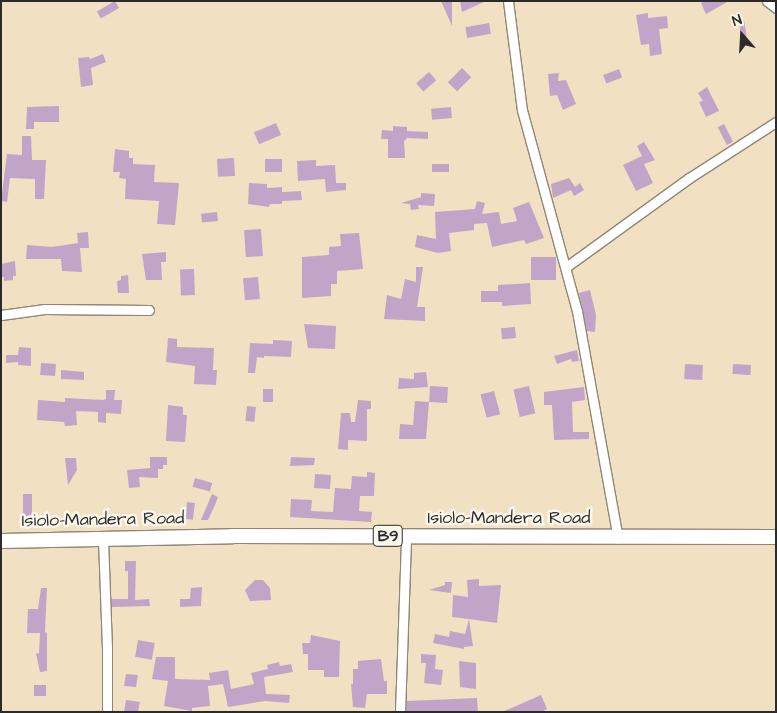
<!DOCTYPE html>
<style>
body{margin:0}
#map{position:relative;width:777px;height:713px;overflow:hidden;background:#f1e0c1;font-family:"Architects Daughter",sans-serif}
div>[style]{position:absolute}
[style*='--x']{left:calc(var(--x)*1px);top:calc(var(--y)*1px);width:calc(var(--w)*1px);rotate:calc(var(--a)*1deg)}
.building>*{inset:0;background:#c3a4c9;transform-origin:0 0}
.roads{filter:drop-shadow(1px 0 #8e8676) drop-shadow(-1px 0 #8e8676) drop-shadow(0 1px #8e8676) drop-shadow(0 -1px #8e8676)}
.minor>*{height:9px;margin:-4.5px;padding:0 4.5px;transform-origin:4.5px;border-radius:4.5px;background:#fff}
.trunk>*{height:14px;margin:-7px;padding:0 7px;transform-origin:7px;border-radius:7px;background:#fff}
span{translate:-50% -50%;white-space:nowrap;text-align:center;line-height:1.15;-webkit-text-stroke:5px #fbf7ec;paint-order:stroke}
.shield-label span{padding:1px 4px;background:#fbf7ec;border:1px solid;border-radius:4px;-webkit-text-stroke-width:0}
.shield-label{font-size:16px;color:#2b2b2b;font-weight:700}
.street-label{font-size:18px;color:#2b2b2b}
.frame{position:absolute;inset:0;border:2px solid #2b2b2b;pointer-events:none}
.north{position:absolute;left:717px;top:10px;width:50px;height:50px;-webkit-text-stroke:4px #fbf7ec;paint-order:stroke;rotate:341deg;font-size:14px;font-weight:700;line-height:20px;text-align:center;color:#2b2b2b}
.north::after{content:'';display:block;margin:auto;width:18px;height:22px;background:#2b2b2b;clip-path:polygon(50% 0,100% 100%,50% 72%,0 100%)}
</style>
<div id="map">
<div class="building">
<i style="left:115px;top:1px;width:8px;height:21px;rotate:60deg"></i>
<i style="clip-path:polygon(441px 1px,452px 1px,452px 26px)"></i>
<i style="clip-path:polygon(460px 1px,486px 1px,462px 12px)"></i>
<i style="clip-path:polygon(705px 1px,729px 1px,706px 14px,701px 3px)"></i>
<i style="clip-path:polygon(648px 13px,648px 18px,667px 16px,668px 28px,659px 29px,662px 54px,650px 56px,649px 44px,641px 45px,636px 15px)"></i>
<i style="clip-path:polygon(744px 20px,748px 46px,740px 46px,740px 21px)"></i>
<i style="left:489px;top:23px;width:11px;height:24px;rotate:80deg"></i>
<i style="clip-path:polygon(103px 54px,106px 62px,91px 68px,93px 85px,81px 87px,78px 58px,89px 57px,90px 59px)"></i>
<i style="left:462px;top:68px;width:13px;height:20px;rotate:45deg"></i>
<i style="left:619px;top:69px;width:9px;height:17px;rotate:69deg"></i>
<i style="left:429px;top:72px;width:11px;height:17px;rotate:49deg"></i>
<i style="clip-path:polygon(559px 73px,558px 81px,566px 80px,576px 104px,563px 110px,557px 95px,550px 96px,548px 74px)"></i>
<i style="clip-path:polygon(707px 87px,719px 111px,706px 117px,699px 102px,703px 101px,698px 93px)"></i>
<i style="clip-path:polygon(59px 106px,59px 122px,34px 122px,34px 129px,26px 129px,27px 107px)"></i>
<i style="left:451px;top:107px;width:11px;height:20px;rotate:85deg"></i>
<i style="left:276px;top:123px;width:13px;height:24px;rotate:67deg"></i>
<i style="left:724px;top:124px;width:20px;height:7px;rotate:63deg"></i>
<i style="clip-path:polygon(393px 126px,407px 127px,407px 131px,428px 132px,428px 139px,407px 138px,404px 141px,405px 158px,388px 158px,388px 139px,381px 139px,382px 130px,393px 131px)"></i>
<i style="clip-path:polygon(22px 136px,31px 136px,32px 160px,46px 160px,44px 199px,35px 199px,35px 179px,10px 178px,7px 202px,1px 201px,7px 154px,22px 155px)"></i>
<i style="clip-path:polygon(644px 142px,655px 160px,644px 164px,653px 183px,636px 191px,623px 165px,642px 156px,637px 146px)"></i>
<i style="clip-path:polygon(115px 149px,129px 151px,129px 158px,133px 158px,133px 164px,155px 165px,154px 182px,179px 183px,175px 225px,157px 224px,159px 201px,125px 199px,126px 179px,119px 178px,120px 172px,113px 172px)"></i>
<i style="left:234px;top:158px;width:18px;height:17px;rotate:87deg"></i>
<i style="left:282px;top:159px;width:13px;height:17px;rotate:90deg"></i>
<i style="clip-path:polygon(316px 160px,316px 166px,335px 165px,336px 183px,346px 183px,346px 190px,326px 192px,325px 179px,298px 181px,297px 161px)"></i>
<i style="left:432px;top:164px;width:17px;height:8px"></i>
<i style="clip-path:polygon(569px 178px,575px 187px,580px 183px,584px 190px,574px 196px,571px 190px,553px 198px,551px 184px)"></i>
<i style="clip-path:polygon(249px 183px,267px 184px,267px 188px,282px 187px,282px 192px,301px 191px,302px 200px,282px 201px,282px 204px,270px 204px,269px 207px,248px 204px)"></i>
<i style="clip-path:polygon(421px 193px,435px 194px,434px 206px,418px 205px,419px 209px,411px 210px,410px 204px,401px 203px,421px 197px)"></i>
<i style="clip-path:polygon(477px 201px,485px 203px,482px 214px,499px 212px,501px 224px,517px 221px,513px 208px,529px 202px,544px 238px,526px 244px,524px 240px,492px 247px,487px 223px,474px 224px,474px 230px,449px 233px,451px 251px,438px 253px,415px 247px,417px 235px,436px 239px,435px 212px,475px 209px)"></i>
<i style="left:217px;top:212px;width:9px;height:16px;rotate:84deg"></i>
<i style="left:261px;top:229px;width:27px;height:17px;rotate:86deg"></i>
<i style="clip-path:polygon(88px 232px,89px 248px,80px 248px,82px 272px,62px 271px,61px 259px,26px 259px,27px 245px,52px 247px,78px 243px,77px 233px)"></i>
<i style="clip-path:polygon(359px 233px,363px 269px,337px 271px,337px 284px,331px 284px,331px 296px,302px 298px,302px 257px,329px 255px,329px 247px,341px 246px,340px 234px)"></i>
<i style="clip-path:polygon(166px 252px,166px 262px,161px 262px,162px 280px,146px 280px,142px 254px)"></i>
<i style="left:531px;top:257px;width:25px;height:23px"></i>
<i style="clip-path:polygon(15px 261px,16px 276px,13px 276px,13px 280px,4px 281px,4px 277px,1px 277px,1px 264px)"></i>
<i style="clip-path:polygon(416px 267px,423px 267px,417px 307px,425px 307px,425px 321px,384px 319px,387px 295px,401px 299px,405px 279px,416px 282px)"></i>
<i style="left:194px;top:269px;width:26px;height:14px;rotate:88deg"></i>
<i style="clip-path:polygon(128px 275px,129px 293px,118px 293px,117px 281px,121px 280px,121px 276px)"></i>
<i style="left:258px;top:277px;width:22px;height:15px;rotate:85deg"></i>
<i style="clip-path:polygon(530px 283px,531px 304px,502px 306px,502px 302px,481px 302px,481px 291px,498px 291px,498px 285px)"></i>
<i style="clip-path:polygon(590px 290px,596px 315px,595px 332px,587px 331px,579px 293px)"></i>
<i style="clip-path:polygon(304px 324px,336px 326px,335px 349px,308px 348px)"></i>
<i style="left:515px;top:327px;width:11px;height:14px;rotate:85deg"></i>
<i style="clip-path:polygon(168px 338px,177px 339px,177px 347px,214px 348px,213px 370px,217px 370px,216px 385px,194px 384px,195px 366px,166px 362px)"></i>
<i style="clip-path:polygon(273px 340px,292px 341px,291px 357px,264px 356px,264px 358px,257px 357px,255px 373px,248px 373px,250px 343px,273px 344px)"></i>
<i style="clip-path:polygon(19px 347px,31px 348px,31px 366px,18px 365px,18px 362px,6px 363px,6px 355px,18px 355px)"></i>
<i style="clip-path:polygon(577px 350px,579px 361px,572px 362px,571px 359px,557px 364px,554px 356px)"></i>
<i style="left:41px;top:363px;width:15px;height:12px;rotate:4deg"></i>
<i style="left:685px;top:364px;width:18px;height:15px;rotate:3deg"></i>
<i style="left:733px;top:364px;width:18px;height:10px;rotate:3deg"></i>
<i style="clip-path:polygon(61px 370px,84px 372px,84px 380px,61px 379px)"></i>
<i style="clip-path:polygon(426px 372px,428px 387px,398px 389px,399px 378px,414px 379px,414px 373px)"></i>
<i style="left:430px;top:386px;width:18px;height:16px;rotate:3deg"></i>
<i style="left:529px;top:386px;width:28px;height:16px;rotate:77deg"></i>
<i style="clip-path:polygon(584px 387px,585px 400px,572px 402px,573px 432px,589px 432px,589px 439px,554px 440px,552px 405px,544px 405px,544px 392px)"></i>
<i style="left:263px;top:389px;width:10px;height:13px"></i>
<i style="clip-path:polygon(106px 390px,115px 390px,114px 400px,122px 400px,121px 414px,106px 413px,106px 423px,98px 422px,98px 412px,76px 411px,77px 425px,65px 426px,64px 422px,37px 420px,38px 400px,65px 402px,65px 398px,103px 400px,106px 399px)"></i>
<i style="left:494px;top:391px;width:24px;height:14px;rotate:75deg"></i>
<i style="clip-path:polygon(358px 400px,371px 401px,371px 409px,367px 409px,367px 441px,348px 440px,348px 450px,338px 449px,341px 413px,350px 413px,351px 422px,355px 422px)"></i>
<i style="clip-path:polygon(415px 401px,429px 402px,426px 439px,399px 439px,400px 424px,413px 425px)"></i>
<i style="clip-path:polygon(168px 405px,183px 407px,183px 415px,187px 415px,185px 442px,166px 441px)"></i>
<i style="left:247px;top:406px;width:9px;height:15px;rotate:6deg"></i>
<i style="clip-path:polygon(150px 457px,167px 457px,167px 465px,163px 465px,163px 469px,158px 469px,158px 478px,139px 477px,140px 487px,129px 488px,127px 470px,150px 468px)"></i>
<i style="clip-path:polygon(291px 457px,315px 458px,314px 465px,290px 466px)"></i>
<i style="clip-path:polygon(65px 458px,76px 458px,77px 470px,68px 485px)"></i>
<i style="clip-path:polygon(367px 472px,375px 473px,374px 496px,360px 496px,359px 511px,372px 512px,371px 522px,290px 517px,291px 499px,312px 500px,311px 511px,333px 512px,335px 488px,351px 489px,352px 476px,367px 477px)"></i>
<i style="left:315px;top:474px;width:16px;height:14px;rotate:4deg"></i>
<i style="left:195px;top:478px;width:18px;height:9px;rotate:16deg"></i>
<i style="left:23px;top:494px;width:9px;height:28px"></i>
<i style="clip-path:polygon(212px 494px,218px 497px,215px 505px,208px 520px,201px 520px)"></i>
<i style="left:187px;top:502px;width:8px;height:17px;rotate:7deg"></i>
<i style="clip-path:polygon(125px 561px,136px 561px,135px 600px,149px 599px,150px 606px,112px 607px,111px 599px,128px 599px,128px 571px,125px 571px)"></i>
<i style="clip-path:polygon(479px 579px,479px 586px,501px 585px,497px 623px,469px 619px,473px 646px,464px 647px,464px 649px,433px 643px,435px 634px,449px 637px,450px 631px,465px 634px,469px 619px,452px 617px,453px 595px,468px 597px,467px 580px)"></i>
<i style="clip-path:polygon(255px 580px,263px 580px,270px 588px,271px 600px,250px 601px,245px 590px)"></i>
<i style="clip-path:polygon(445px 582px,452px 582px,451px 593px,429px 590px,445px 585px)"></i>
<i style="clip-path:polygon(202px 587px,201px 606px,180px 607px,180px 599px,190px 599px,191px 588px)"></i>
<i style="clip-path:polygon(41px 588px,47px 588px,45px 632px,47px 633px,47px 671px,40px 672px,36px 654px,39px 653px,40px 633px,27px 633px,28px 609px,38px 609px)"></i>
<i style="clip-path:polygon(311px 635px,340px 641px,339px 677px,324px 677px,324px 670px,308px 670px,308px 654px,303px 654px,302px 643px,310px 643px)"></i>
<i style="left:138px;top:640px;width:17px;height:17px;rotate:10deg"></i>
<i style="clip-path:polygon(421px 654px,436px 655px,435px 669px,443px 670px,441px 685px,424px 683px,426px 663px,421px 663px)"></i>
<i style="clip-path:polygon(156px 657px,175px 657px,175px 679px,210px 680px,209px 673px,228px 670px,231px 689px,254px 684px,251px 673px,268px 669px,267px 665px,279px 662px,280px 666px,291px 664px,293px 672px,264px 677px,266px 694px,290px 695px,289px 703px,265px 701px,228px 707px,223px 684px,208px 686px,210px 706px,192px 708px,192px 711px,164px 706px,168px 681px,152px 679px)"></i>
<i style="clip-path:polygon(381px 659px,384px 681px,387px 681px,387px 694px,367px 694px,365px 708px,353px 707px,351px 684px,353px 684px,353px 669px,358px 669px,358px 661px)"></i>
<i style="clip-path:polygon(459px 661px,476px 663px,476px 689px,460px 687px)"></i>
<i style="clip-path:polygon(126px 674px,138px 675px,136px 687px,124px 686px)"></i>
<i style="left:34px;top:685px;width:12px;height:11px"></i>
<i style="clip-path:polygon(541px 695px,547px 709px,541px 712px,502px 712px)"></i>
<i style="clip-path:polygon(477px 698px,478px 712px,406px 712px,407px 701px)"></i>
<i style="clip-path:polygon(126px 700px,140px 702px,138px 712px,124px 712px)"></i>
</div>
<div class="roads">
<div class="minor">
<i style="--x:508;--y:1;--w:110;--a:82.7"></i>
<i style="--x:522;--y:110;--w:208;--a:74.7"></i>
<i style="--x:577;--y:311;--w:231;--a:79.8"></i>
<i style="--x:767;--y:1;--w:11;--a:38"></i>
<i style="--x:566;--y:267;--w:152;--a:-35.9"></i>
<i style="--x:689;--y:178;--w:103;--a:-32.8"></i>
<i style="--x:1;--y:315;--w:44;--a:-7.8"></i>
<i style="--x:45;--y:309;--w:104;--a:0.6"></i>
<i style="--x:103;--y:539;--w:109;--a:87.9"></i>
<i style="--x:107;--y:648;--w:64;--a:90"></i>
<i style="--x:400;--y:712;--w:176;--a:-88"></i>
</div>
<div class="trunk">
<i style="--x:1;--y:541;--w:232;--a:-1.2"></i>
<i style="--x:233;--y:536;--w:543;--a:0.11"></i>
</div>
</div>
<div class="shield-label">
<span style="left:388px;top:536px">B9</span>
</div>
<div class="street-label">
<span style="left:509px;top:518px">Isiolo-Mandera Road</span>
<span style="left:103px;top:520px;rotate:-1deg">Isiolo-Mandera Road</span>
</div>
<div class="frame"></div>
<div class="north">N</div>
</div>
